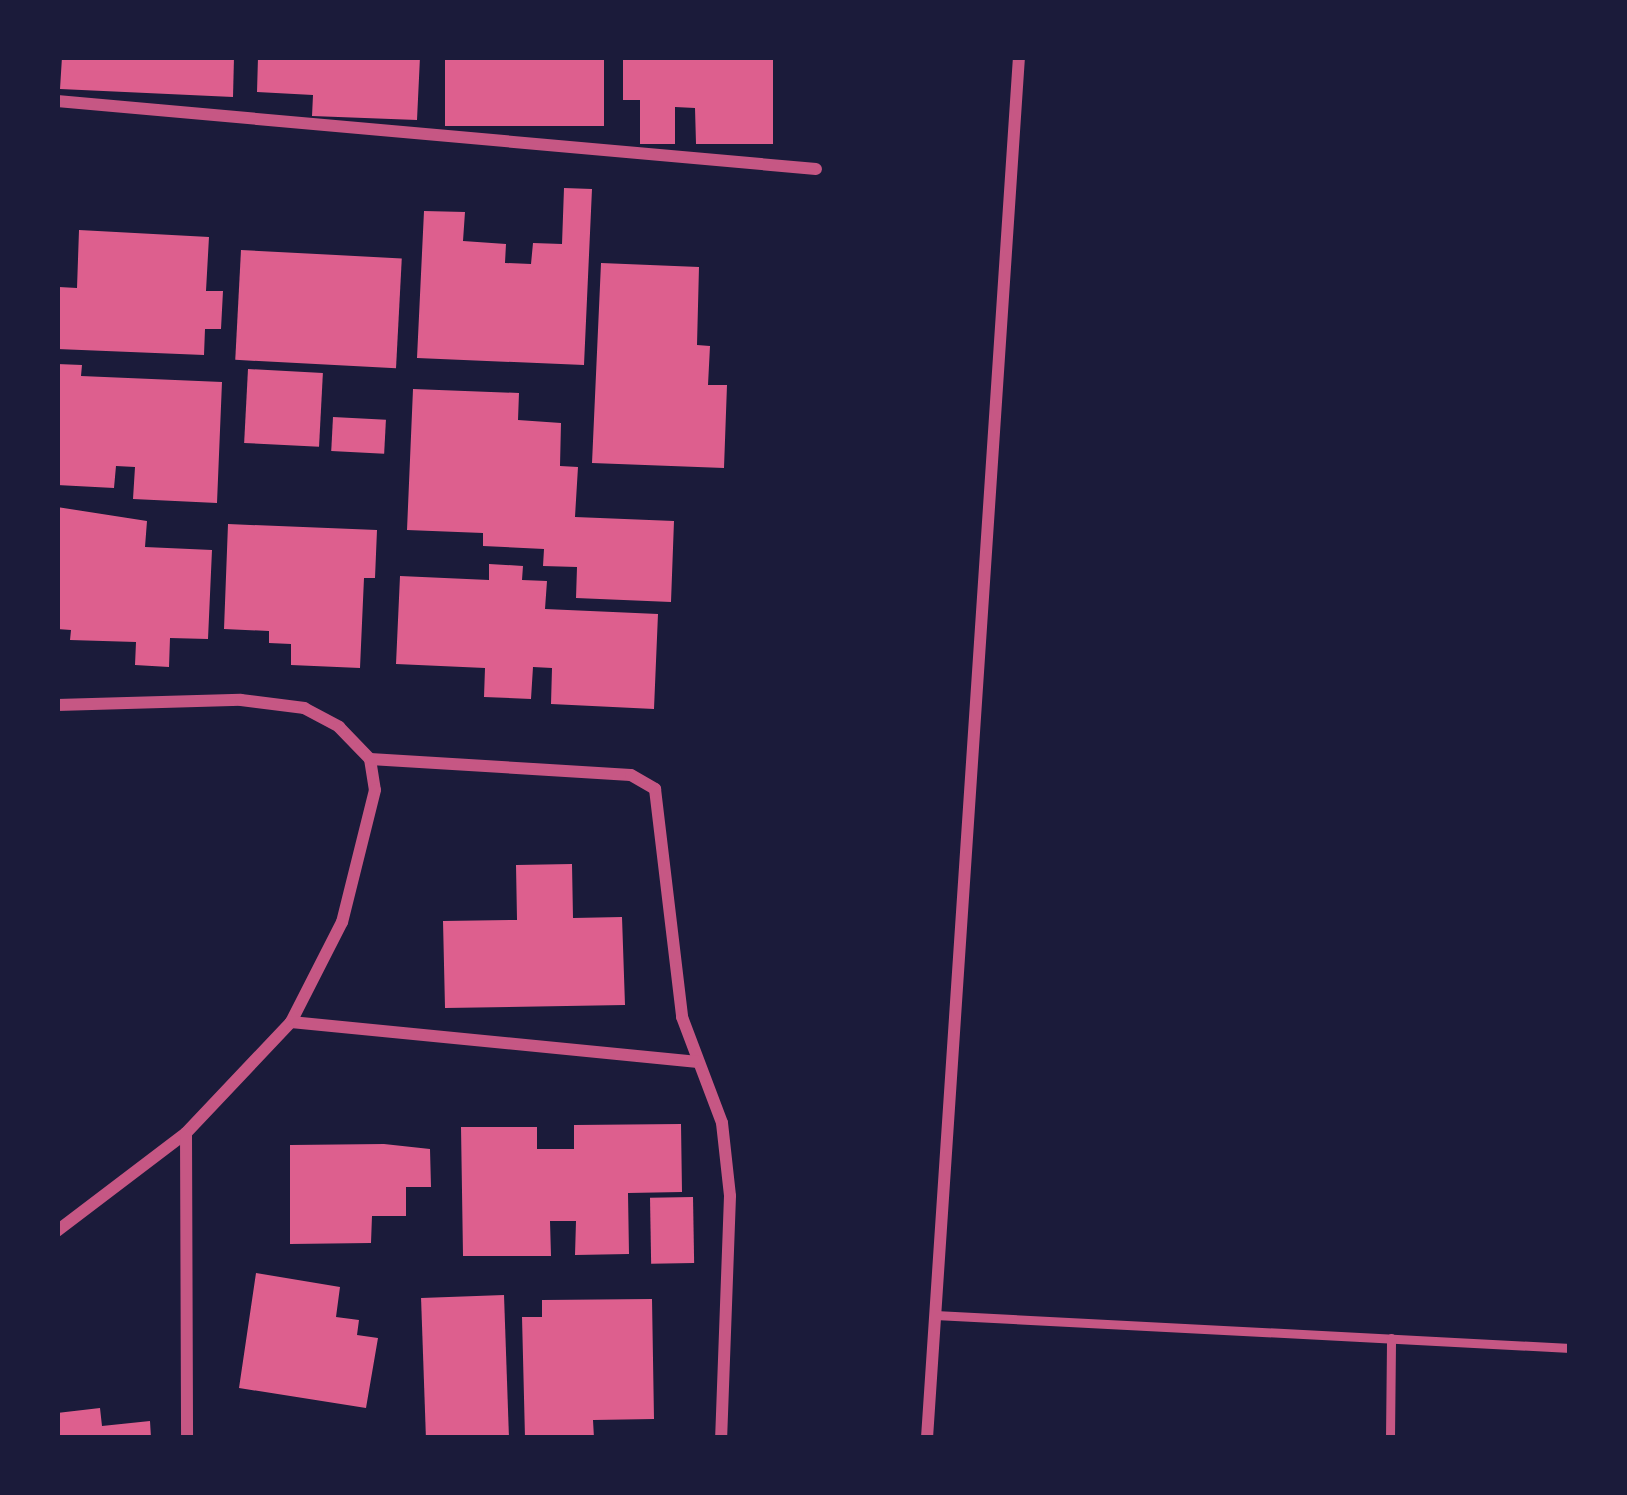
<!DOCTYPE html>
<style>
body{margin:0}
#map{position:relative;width:1627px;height:1495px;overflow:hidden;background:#1b1b3a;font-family:Commissioner,sans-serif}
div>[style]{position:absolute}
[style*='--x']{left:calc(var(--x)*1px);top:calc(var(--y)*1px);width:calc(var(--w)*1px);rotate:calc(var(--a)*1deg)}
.building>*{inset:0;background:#dd5f8e;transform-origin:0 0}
.service>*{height:9px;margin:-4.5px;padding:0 4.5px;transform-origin:4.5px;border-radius:4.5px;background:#c65784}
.minor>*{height:12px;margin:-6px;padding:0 6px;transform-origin:6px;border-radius:6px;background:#c65784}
span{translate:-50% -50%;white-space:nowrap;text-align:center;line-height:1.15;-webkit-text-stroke:12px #1b1b3a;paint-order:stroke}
.frame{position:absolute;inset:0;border:60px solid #1b1b3a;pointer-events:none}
</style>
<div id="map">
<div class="building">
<i style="clip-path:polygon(62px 57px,234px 57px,233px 97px,60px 89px)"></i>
<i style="clip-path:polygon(258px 57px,420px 57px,417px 120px,312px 116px,313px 95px,257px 92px)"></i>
<i style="left:445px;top:57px;width:159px;height:69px"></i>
<i style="clip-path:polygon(623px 57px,773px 57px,773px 144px,696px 144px,695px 108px,675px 107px,675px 144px,640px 144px,640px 100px,623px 100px)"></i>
<i style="clip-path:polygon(564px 188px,592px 189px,584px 365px,417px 358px,424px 211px,465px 212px,463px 241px,506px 244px,505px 263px,531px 264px,533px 243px,562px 244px)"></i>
<i style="clip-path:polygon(79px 230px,209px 237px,206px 291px,223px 291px,221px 329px,205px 329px,204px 355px,57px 349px,59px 287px,77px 288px)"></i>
<i style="left:241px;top:250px;width:161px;height:110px;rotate:3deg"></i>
<i style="clip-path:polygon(601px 263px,699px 267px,697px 345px,710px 346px,708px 385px,727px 385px,724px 468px,592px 463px)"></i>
<i style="clip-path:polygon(57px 364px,82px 365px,81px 376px,222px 382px,217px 503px,133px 499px,135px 467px,116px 466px,114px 488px,57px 485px)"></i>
<i style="left:248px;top:369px;width:75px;height:74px;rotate:3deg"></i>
<i style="clip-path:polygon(413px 389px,519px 393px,518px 420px,561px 423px,560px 466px,578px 467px,575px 517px,674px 521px,671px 602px,576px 598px,577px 567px,543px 566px,544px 549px,483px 546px,483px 533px,407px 530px)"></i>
<i style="left:333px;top:417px;width:53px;height:34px;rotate:3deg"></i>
<i style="clip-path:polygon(57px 507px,147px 521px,145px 547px,212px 550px,208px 639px,170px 638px,169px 667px,135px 665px,136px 642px,70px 640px,71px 630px,57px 629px)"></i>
<i style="clip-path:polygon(228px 524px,377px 530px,375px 578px,364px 578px,360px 668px,291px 665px,291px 644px,269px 643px,269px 631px,224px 629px)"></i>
<i style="clip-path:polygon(489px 564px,523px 566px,522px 580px,547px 581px,545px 609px,658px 614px,654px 709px,551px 704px,552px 668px,533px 667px,531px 699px,484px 697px,485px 668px,396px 664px,400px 576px,489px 580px)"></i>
<i style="clip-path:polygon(572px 864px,573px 918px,622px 917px,625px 1005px,445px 1008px,443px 921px,517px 920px,516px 865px)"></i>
<i style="clip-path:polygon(681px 1124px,682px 1192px,628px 1193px,629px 1254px,575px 1255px,576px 1221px,550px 1221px,551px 1256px,463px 1256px,461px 1127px,537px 1127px,537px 1149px,574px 1149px,574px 1125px)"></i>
<i style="clip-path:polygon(384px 1144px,430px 1149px,431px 1187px,406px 1187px,406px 1216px,372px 1216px,371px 1243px,290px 1244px,290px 1145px)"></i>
<i style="left:693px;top:1197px;width:66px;height:43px;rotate:89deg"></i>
<i style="clip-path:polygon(256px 1273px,340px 1287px,336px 1317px,359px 1320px,357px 1335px,378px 1338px,366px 1408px,239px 1388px)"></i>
<i style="left:504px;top:1295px;width:143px;height:83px;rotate:88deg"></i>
<i style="clip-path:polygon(652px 1299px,654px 1419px,593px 1420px,594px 1438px,525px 1438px,522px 1317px,542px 1317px,542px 1300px)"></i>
<i style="clip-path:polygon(100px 1408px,102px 1426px,150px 1421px,151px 1438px,60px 1438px,57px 1413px)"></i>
</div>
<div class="service">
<i style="--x:935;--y:1315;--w:636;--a:2.97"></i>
<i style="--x:1390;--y:1438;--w:100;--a:-89.4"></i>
</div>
<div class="minor">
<i style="--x:57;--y:101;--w:762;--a:5.12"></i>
<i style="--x:57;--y:705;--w:184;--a:-1.6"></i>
<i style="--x:241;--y:700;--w:64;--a:7.2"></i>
<i style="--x:304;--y:708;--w:40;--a:28"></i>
<i style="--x:339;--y:727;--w:45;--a:45.9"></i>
<i style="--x:370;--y:759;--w:31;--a:81"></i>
<i style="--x:375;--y:790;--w:136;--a:104"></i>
<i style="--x:342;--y:922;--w:112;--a:117"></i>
<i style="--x:291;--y:1022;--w:153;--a:133.4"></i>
<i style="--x:186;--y:1133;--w:162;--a:142.8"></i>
<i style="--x:370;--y:759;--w:261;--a:3.5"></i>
<i style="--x:631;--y:775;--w:28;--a:30"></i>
<i style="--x:655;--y:789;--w:230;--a:83.2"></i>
<i style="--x:682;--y:1017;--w:113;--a:69.3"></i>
<i style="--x:722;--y:1123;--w:73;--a:83.7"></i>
<i style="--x:730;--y:1196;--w:242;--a:92.1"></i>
<i style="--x:291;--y:1022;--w:409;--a:5.6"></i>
<i style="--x:186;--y:1133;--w:305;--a:89.8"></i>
<i style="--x:927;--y:1438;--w:1384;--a:-86.19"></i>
</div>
<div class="frame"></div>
</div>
